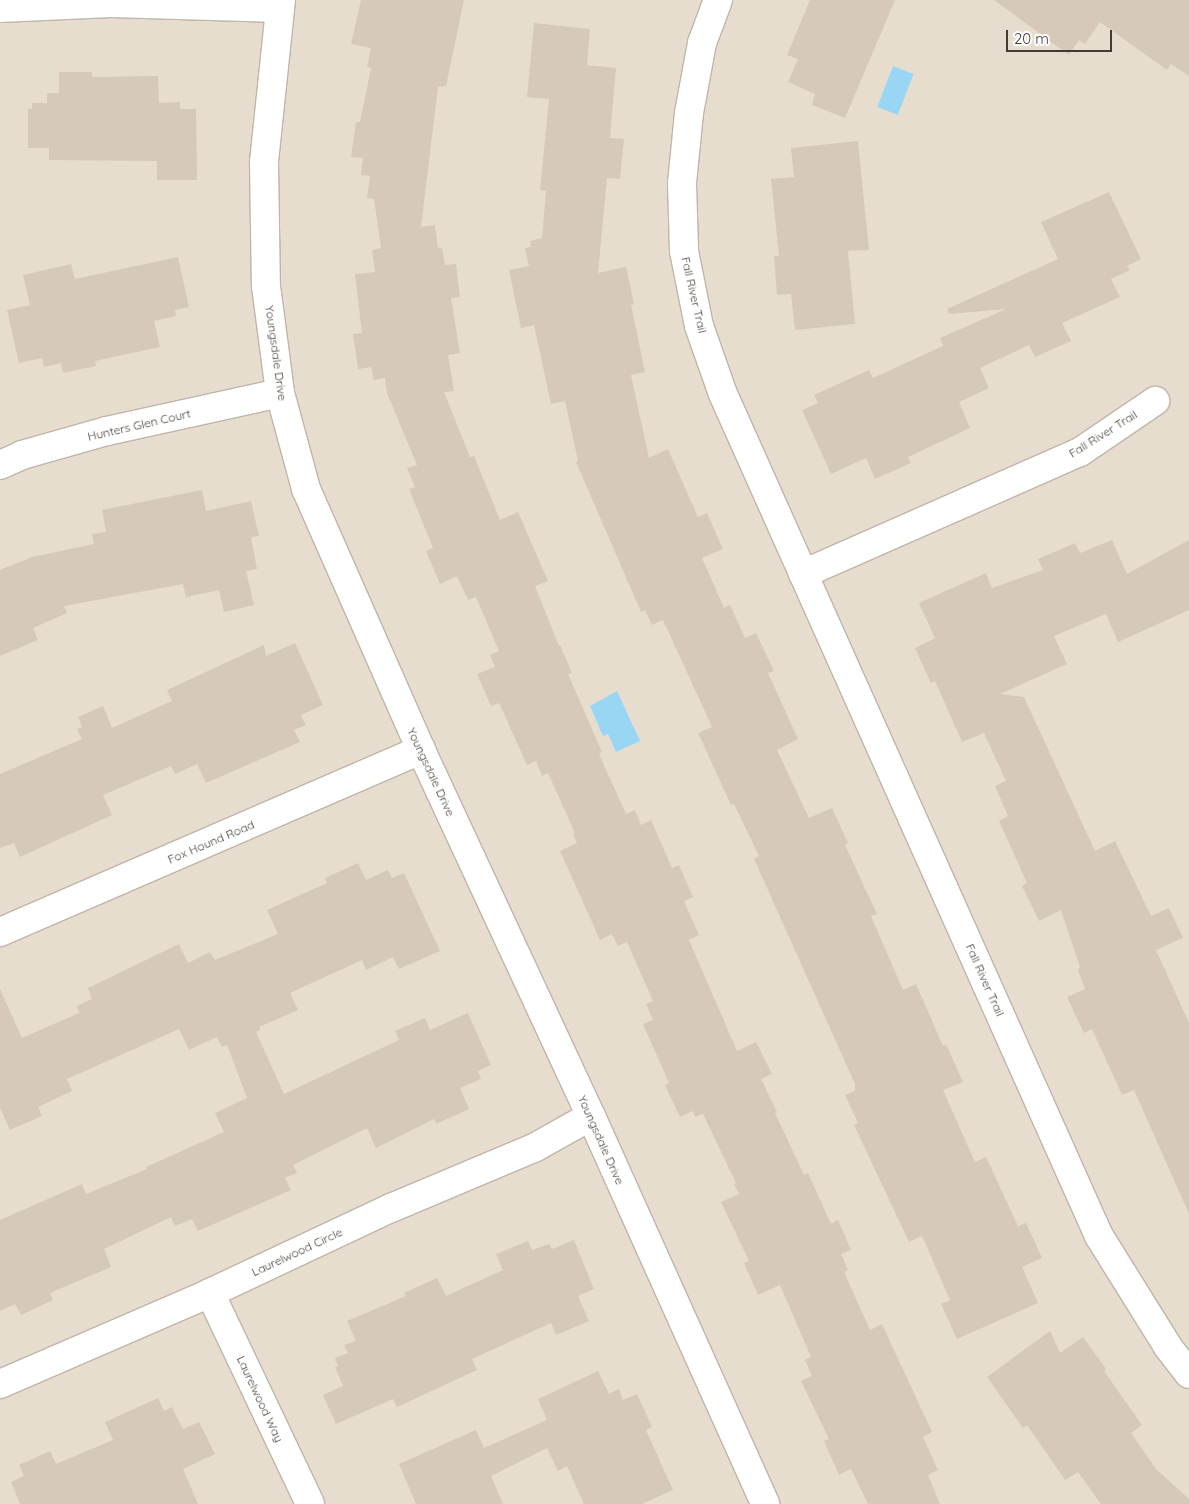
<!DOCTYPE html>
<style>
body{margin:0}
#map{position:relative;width:1189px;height:1504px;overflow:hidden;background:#f2ebe1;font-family:Quicksand,sans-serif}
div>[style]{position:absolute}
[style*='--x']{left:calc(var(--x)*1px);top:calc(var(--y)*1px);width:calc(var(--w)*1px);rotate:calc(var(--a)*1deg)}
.residential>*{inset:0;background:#e6ddcf;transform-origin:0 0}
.water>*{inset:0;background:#98d6f4;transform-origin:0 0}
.building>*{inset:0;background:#d7c9b9}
.roads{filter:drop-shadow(1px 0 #c0b5a7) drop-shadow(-1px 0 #c0b5a7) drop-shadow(0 1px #c0b5a7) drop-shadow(0 -1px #c0b5a7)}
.minor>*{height:28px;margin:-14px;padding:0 14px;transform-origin:14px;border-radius:14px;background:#fff}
span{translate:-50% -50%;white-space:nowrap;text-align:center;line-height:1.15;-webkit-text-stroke:5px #fff;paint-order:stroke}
.street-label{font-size:12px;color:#433b32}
.scale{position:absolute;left:1006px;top:30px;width:106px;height:22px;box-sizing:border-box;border:2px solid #433b32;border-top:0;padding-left:6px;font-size:15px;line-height:18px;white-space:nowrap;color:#433b32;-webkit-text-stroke:4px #fff;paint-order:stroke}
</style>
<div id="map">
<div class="residential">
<i style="left:0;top:0;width:1189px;height:1504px"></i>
</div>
<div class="water">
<i style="left:893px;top:66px;width:22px;height:44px;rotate:21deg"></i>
<i style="clip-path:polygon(617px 691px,640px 741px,616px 752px,608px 734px,603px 736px,590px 706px)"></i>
</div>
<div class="building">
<i style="clip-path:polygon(361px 0,464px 0,446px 86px,438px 87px,421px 227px,435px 225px,438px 248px,442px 248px,445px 265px,456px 264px,460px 297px,451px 298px,460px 353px,448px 355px,454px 391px,444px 392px,470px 457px,474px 456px,500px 520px,518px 512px,548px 581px,535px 586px,559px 646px,560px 645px,572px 673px,568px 674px,602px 752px,599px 754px,626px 814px,635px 810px,641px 825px,651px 820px,672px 868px,679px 865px,693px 897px,684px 901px,699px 935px,689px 940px,737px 1051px,756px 1042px,772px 1074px,761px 1079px,777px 1112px,775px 1113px,804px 1175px,808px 1173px,831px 1224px,838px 1220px,851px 1250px,841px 1254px,848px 1270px,844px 1272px,870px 1330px,882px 1324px,932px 1432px,923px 1437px,938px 1470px,928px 1475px,940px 1504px,868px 1504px,851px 1469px,839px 1475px,824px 1441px,829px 1439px,801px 1381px,812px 1376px,805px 1360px,811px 1357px,780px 1285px,758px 1295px,744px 1263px,749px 1261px,721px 1202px,739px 1194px,734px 1184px,736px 1183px,703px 1114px,695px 1117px,693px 1111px,680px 1117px,665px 1085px,669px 1083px,643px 1024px,653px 1020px,646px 1004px,653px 1001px,627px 942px,618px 946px,612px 934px,600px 940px,560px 851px,577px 843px,573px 834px,575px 833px,548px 773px,542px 776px,536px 761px,527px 765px,499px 703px,491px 706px,477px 674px,495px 667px,490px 655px,499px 651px,476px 597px,468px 600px,457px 576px,440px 584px,426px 551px,433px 548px,409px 489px,415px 487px,407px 468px,417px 465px,387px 393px,385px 378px,374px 380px,371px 367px,358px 369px,353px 334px,362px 333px,355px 274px,375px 272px,372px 250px,381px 248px,374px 199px,367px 198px,370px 176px,361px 175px,363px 158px,351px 157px,356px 122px,360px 122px,371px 68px,367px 67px,371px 48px,351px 44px)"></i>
<i style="clip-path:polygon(810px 0,895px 0,845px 118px,812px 105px,815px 94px,788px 82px,798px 59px,787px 55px)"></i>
<i style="clip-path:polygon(994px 0,1189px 0,1189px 76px,1171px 64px,1167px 70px,1100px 22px,1085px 44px,1079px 40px,1069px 55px)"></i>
<i style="clip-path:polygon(534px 23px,590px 29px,587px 65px,616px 68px,610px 138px,624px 139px,620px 179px,607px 178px,598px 273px,626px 267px,634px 304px,631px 305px,645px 372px,631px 375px,649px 458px,668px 449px,698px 517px,707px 513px,723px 549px,702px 558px,724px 608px,730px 605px,745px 638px,756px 633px,774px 671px,768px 673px,798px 739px,777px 750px,809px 818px,832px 808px,848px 843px,845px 845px,877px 914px,871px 916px,903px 990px,916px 984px,943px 1046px,946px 1044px,963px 1082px,943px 1090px,975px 1162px,986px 1157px,1018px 1226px,1026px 1223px,1042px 1258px,1022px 1267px,1038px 1303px,957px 1339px,941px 1304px,950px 1300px,922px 1236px,909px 1242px,854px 1125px,858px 1123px,845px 1095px,855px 1091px,855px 1084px,754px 859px,759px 856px,734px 804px,731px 805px,698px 733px,712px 727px,663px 620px,652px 625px,645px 610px,641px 612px,576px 462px,578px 461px,565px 401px,551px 404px,534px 325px,521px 328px,509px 270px,529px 266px,525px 248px,531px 247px,530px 241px,542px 238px,546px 191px,540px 190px,549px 99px,527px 97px)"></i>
<i style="clip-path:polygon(59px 72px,92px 72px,92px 77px,158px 76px,159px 103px,180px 102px,180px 109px,196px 109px,197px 180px,157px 180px,157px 161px,49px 160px,49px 148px,28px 148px,28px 109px,32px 109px,32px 103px,47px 103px,47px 93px,59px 93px)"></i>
<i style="clip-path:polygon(858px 141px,869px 250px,848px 251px,855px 324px,795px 330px,791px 294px,777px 295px,774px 256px,779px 256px,771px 179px,794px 177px,791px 148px)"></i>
<i style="clip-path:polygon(1109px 192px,1141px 259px,1127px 266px,1130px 270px,1111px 279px,1120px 297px,1062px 323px,1071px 341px,1035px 357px,1029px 345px,980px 368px,989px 388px,959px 402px,970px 428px,908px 457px,911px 463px,875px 479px,866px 458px,831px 474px,802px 410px,818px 403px,814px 395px,869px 370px,873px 378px,943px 346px,940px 338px,1006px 309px,949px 314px,947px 309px,1058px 259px,1041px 222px)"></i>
<i style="clip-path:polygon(178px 257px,189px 307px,175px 310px,176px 316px,154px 321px,160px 347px,95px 361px,96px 366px,63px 373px,61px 363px,44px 367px,42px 358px,19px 363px,7px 310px,30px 305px,23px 275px,71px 264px,75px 279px)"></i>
<i style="clip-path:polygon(202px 490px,206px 511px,251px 501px,259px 536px,251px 537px,257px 569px,246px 571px,254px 605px,224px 612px,219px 590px,186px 597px,183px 584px,64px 606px,67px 613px,33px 628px,38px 640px,0 656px,0 570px,32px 557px,94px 544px,92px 534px,106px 532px,102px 510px)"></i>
<i style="clip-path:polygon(1112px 540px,1127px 574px,1189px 540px,1189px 610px,1118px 642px,1106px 614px,1054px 636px,1067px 664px,1000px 694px,1024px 697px,1095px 851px,1115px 841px,1151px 916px,1169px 908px,1183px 938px,1156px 950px,1189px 1023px,1189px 1214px,1134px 1090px,1122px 1095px,1092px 1029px,1084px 1033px,1067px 997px,1085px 989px,1078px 970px,1080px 967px,1061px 910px,1039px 921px,1022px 886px,1027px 883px,999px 821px,1008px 816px,995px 786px,1006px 781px,984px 733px,962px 742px,935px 681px,931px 683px,915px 648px,935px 638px,919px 603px,986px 573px,992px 588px,1043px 570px,1038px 559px,1075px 543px,1080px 553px)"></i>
<i style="clip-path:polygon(295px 643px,323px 705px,301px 715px,306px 725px,294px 730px,300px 742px,206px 783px,197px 764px,175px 774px,171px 766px,103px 795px,112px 815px,20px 857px,14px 843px,0 848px,0 774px,82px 739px,77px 729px,82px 727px,78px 717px,103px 706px,112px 728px,172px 701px,167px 690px,264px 645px,266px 656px)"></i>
<i style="clip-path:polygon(358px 863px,366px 880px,388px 870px,392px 878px,404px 873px,440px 951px,399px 969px,393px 957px,366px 970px,362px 960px,290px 993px,298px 1010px,259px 1027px,260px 1030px,256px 1032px,284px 1094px,399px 1040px,395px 1031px,425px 1018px,430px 1030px,468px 1013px,491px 1065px,478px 1071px,481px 1079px,460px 1088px,469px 1109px,436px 1124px,434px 1119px,376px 1148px,367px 1128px,293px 1165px,297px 1173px,285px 1178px,291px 1190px,198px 1231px,192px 1219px,175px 1226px,171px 1217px,104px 1249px,111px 1267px,50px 1293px,53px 1300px,21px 1315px,15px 1304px,0 1311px,0 1220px,82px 1184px,86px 1194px,147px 1169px,146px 1167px,224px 1132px,215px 1113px,247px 1098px,227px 1045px,222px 1047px,217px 1037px,189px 1050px,179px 1029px,67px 1079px,72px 1091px,38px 1107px,42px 1116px,10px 1130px,0 1108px,0 989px,22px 1038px,79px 1013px,77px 1006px,92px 999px,88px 988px,179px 944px,188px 963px,210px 952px,215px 960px,278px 934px,267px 910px,327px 883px,325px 878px)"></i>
<i style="clip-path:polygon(574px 1240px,594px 1289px,578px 1296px,589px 1321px,556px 1335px,551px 1323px,472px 1359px,477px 1370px,397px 1407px,393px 1399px,336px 1424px,323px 1395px,343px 1386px,335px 1367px,338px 1366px,335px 1358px,348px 1353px,344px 1345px,356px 1341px,347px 1321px,406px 1296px,404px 1293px,437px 1278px,446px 1296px,503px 1270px,496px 1254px,528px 1241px,532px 1250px,549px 1244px,552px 1249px)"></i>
<i style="clip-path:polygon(1050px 1331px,1060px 1353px,1083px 1337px,1106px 1369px,1104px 1371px,1142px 1425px,1131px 1433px,1156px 1469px,1189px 1499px,1189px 1504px,1101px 1504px,1078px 1472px,1065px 1480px,1027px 1425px,1023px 1428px,987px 1377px)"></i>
<i style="clip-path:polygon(598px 1371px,609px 1394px,619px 1389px,623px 1400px,637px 1394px,652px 1427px,646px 1430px,673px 1490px,642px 1504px,584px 1504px,567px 1466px,558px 1471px,547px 1448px,491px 1476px,503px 1504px,416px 1504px,399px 1464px,476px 1430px,484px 1448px,547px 1420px,538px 1399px)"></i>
<i style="clip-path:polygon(158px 1398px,164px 1411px,172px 1407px,183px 1429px,199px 1422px,215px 1454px,183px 1469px,198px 1504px,20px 1504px,11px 1482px,24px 1476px,19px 1465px,50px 1451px,56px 1464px,113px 1440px,105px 1422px)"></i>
</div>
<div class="roads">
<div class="minor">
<i style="--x:281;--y:0;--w:164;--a:96"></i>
<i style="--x:264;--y:163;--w:123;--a:89.1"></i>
<i style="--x:266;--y:286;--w:108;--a:82.5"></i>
<i style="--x:280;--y:393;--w:99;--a:74.8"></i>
<i style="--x:306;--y:489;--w:285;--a:66.2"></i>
<i style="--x:421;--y:750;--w:404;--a:65.1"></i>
<i style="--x:591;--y:1116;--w:425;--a:65.8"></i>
<i style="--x:718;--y:0;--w:46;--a:110.4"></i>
<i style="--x:702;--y:43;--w:71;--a:100.5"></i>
<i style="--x:689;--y:113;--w:70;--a:95.7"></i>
<i style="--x:682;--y:183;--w:68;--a:88.3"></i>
<i style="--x:684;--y:251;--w:76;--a:78.7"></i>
<i style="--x:699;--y:326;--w:72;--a:70.6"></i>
<i style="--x:723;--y:394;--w:922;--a:65.94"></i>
<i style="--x:1099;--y:1236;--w:131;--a:58.1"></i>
<i style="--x:1168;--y:1347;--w:34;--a:52"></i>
<i style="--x:0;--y:8;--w:111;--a:-2.6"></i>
<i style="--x:111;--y:3;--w:168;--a:1.7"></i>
<i style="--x:0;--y:465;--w:24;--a:-24"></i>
<i style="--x:22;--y:455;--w:88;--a:-15.8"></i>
<i style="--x:107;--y:431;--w:177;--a:-12.4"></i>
<i style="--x:803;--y:574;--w:303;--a:-23.8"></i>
<i style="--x:1080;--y:452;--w:91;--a:-34.2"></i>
<i style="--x:0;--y:932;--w:459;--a:-23.4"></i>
<i style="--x:210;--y:1293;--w:233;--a:64.6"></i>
<i style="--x:0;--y:1384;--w:229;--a:-23.4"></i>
<i style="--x:210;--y:1293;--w:200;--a:-25.2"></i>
<i style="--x:391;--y:1208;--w:155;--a:-22.8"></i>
<i style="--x:534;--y:1148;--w:65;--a:-29.3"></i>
</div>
</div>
<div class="street-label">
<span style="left:694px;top:295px;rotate:77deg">Fall River Trail</span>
<span style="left:276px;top:353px;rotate:82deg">Youngsdale Drive</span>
<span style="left:139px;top:425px;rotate:-13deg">Hunters Glen Court</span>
<span style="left:1103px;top:434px;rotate:-32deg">Fall River Trail</span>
<span style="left:431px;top:772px;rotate:65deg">Youngsdale Drive</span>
<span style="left:211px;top:842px;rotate:-23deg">Fox Hound Road</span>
<span style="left:985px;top:980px;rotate:66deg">Fall River Trail</span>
<span style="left:601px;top:1140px;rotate:66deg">Youngsdale Drive</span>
<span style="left:297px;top:1252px;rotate:-25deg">Laurelwood Circle</span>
<span style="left:260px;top:1399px;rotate:65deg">Laurelwood Way</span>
</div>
<div class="scale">20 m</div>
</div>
